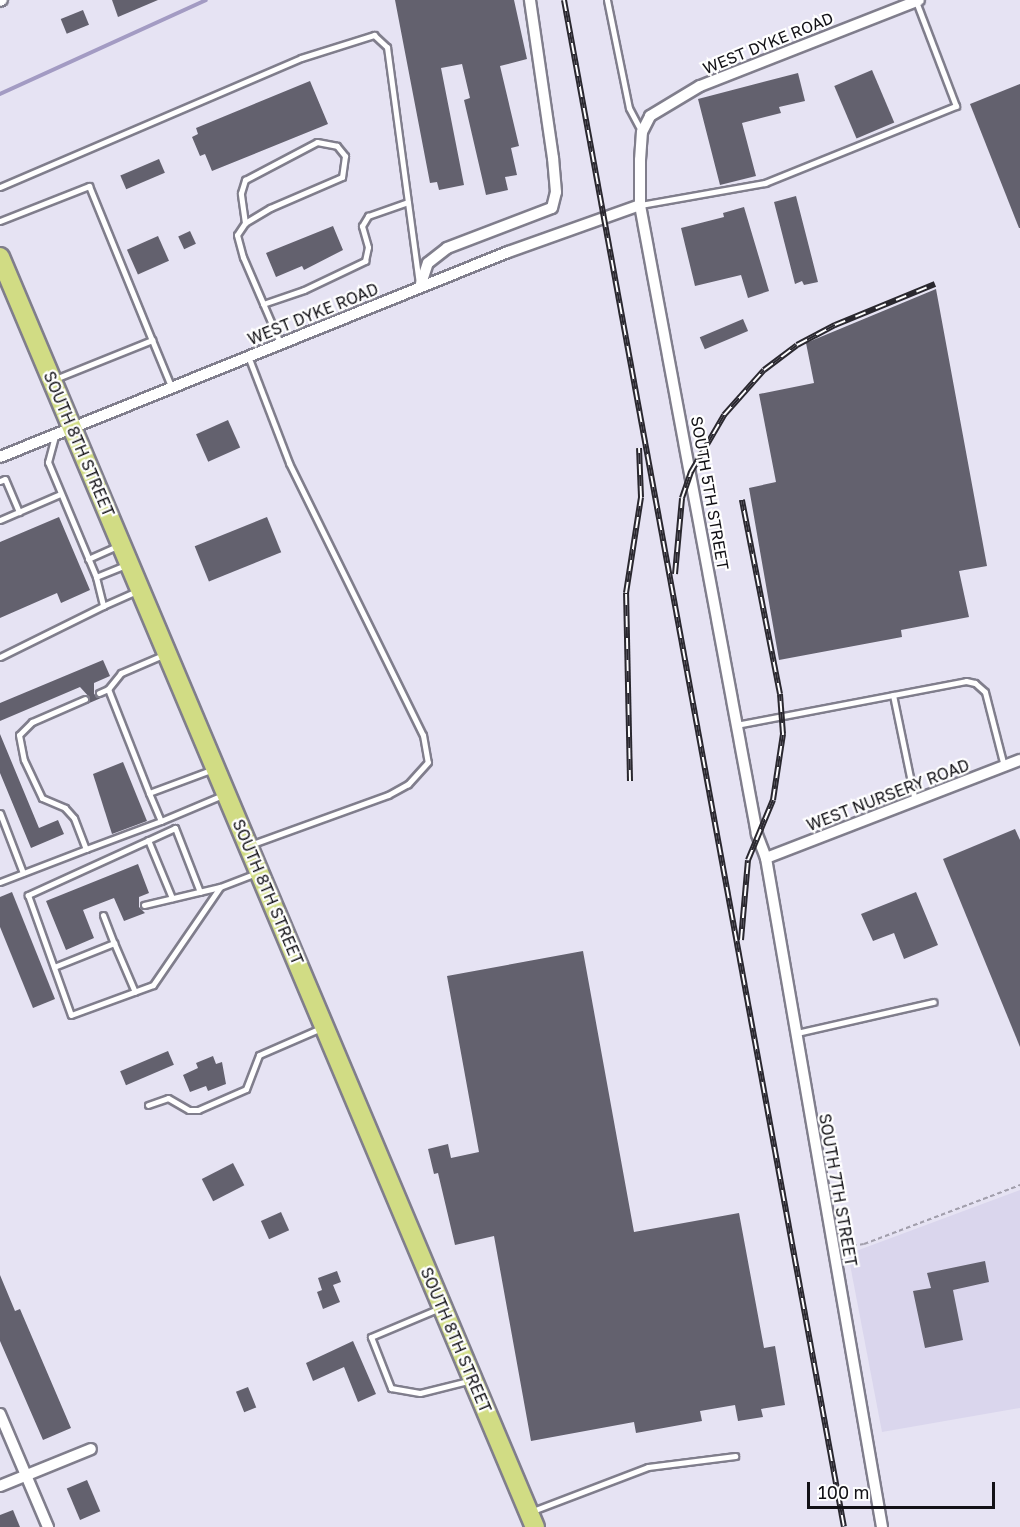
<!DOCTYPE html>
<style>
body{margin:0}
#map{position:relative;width:1020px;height:1527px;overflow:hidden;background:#e6e3f3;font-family:"Golos Text",sans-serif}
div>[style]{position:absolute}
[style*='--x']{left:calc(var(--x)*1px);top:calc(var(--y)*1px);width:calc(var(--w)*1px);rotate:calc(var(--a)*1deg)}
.built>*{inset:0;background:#dad6ed}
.stream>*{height:4px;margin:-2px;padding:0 2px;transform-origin:2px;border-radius:2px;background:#a39bc3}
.building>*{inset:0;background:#63616e;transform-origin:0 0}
.path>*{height:2px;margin-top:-1px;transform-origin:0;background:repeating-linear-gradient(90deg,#a29fac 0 4.5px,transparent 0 7.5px)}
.roads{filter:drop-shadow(2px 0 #807e8c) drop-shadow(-2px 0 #807e8c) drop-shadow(0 2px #807e8c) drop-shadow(0 -2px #807e8c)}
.lane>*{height:5px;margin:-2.5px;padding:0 2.5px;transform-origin:2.5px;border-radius:2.5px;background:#fff}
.street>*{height:10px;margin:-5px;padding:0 5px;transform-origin:5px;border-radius:5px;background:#fff}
.primary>*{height:18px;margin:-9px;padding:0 9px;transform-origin:9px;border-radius:9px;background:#d1dc84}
.rail>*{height:6px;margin-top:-3px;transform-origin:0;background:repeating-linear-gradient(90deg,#fff 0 11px,#2a282f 0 22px);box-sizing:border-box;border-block:2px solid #2a282f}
span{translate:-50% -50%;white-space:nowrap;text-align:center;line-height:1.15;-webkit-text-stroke:4.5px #fff;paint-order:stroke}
.street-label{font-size:16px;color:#121116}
.scale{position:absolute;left:807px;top:1482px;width:188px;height:27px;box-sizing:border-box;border:3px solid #121116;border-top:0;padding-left:8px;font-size:18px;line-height:21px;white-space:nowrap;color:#121116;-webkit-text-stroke:4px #fff;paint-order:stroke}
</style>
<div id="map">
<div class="built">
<i style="clip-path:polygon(1020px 1190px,1020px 1408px,882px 1432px,848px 1254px)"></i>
</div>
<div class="stream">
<i style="--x:0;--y:94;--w:226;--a:-24.5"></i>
</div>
<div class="building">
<i style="clip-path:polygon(112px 0,158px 0,118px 17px)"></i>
<i style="clip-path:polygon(395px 0,514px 0,527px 59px,500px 66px,519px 146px,511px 148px,517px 175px,505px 177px,508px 190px,486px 195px,464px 100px,470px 98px,462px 64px,441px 68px,464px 185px,439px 190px,437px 182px,430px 183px)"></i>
<i style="left:83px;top:10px;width:16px;height:24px;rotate:68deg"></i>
<i style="left:872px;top:70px;width:57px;height:41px;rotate:67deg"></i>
<i style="clip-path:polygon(798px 73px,805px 101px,779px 107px,781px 113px,742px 123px,756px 176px,720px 185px,698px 99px)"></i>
<i style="clip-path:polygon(310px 81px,328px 124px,212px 171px,205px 154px,200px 156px,192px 137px,198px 134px,196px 128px)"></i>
<i style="clip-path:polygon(1020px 84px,1020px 228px,1019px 228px,970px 104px)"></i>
<i style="left:159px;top:159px;width:15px;height:42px;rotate:67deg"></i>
<i style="clip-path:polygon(796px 196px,818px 282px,804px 285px,802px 281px,795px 284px,774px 202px)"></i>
<i style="clip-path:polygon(744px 207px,769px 291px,748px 298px,741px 275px,695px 286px,681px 228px,724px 217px,723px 213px)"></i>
<i style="clip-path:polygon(333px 226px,343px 250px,304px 270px,302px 266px,276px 277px,266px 253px)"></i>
<i style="left:190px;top:231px;width:14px;height:13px;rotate:65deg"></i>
<i style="left:158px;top:236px;width:27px;height:34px;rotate:66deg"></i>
<i style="clip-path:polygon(936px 289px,987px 566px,959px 571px,969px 617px,901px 630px,902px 637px,779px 660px,749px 488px,776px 482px,759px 394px,814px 383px,806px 343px)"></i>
<i style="left:743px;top:319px;width:13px;height:47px;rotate:67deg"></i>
<i style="left:228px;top:420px;width:30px;height:35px;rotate:66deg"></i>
<i style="clip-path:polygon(59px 517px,90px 590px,61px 603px,57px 593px,0 618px,0 542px)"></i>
<i style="left:267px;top:517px;width:38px;height:78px;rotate:68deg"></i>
<i style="clip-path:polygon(103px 660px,110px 676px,94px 683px,94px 694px,101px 698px,87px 704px,90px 698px,80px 687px,0 721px,0 703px)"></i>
<i style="clip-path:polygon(0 734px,39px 828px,58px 820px,64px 834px,31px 848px,0 773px)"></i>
<i style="clip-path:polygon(123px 762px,147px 821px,112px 834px,93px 774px)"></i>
<i style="clip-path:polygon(1015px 829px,1020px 840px,1020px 1047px,943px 859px)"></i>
<i style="clip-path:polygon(138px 864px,149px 893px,139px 897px,139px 907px,145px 913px,124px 921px,114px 898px,83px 910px,94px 938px,66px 950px,46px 901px)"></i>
<i style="clip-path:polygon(12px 892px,55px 999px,33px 1008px,0 927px,0 897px)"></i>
<i style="clip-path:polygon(916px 892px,938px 945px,904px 959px,894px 933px,873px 941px,861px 914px)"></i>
<i style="clip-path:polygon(583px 951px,634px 1232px,739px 1213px,764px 1348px,775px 1346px,785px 1405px,761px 1409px,763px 1417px,738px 1421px,735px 1405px,700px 1411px,702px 1421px,636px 1433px,634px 1422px,531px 1441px,494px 1236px,455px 1245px,438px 1173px,434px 1174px,428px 1149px,448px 1144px,451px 1158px,479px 1152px,447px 976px)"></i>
<i style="left:168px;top:1051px;width:15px;height:52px;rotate:67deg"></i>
<i style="clip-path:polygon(213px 1056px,216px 1064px,222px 1062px,226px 1084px,208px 1091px,206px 1086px,190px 1092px,183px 1075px,198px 1068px,196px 1063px)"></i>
<i style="left:233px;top:1163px;width:25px;height:35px;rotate:63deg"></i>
<i style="left:281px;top:1212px;width:20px;height:22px;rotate:66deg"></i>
<i style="clip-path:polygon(985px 1261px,989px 1282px,953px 1290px,963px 1340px,925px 1348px,913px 1291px,931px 1288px,927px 1273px)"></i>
<i style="clip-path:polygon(337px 1271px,341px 1282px,333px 1285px,340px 1302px,323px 1309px,317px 1292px,322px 1290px,318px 1278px)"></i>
<i style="clip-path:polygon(0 1275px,15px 1311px,20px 1309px,71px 1428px,43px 1440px,0 1341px)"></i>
<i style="clip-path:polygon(353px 1341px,376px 1394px,358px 1402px,344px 1367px,313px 1381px,306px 1363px)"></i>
<i style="left:248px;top:1387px;width:22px;height:13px;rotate:68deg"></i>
<i style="left:87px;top:1480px;width:34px;height:22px;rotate:67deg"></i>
<i style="clip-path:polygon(13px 1510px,20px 1527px,0 1527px,0 1515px)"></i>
</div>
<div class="path">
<i style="--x:845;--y:1247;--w:19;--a:-9"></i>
<i style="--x:864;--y:1244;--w:167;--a:-20.7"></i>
</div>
<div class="roads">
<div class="lane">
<i style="--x:607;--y:0;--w:110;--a:78.5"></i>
<i style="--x:629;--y:108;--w:27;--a:62"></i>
<i style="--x:0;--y:187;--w:327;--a:-23.2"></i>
<i style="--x:301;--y:58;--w:77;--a:-17.5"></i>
<i style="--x:374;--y:35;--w:18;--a:43"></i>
<i style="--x:387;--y:47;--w:238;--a:82.3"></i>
<i style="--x:640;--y:205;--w:127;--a:-10"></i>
<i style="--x:765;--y:183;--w:206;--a:-22"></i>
<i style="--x:956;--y:106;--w:112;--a:-110.9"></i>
<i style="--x:0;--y:221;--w:96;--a:-21.5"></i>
<i style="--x:89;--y:186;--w:166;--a:67.8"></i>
<i style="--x:245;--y:223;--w:30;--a:-98"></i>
<i style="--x:241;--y:193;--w:14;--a:-73"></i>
<i style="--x:245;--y:180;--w:81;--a:-27.8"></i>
<i style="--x:317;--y:142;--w:20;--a:11"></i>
<i style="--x:337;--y:146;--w:13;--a:51"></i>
<i style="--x:345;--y:156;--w:21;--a:98"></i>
<i style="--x:342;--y:177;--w:78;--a:156.7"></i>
<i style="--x:270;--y:208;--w:29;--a:149"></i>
<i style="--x:245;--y:223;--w:14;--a:124"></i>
<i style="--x:237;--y:235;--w:23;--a:75"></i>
<i style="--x:243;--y:257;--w:94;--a:66.7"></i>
<i style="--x:263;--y:304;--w:43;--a:-18.9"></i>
<i style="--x:304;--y:290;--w:68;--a:-25.4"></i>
<i style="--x:365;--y:261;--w:14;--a:-78"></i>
<i style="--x:368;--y:247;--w:22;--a:-106"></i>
<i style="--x:362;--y:226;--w:12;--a:-59"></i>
<i style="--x:368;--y:216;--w:42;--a:-19.3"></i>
<i style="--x:248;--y:356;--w:115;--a:69"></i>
<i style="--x:289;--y:463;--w:303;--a:63.8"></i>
<i style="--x:423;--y:735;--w:27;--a:80"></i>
<i style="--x:428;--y:762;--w:30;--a:132"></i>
<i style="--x:408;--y:784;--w:23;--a:151"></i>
<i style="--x:388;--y:795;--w:147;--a:160.1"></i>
<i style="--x:55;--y:379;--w:105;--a:-21.9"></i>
<i style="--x:152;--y:340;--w:50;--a:67.6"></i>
<i style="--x:55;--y:436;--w:27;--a:105"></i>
<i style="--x:48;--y:462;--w:125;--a:67.3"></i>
<i style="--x:96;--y:577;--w:30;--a:76"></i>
<i style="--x:103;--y:606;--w:37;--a:-24"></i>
<i style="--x:0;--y:481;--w:5;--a:-22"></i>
<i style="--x:5;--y:479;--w:36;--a:67"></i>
<i style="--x:0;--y:520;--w:65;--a:-23.4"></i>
<i style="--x:88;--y:559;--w:32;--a:-24"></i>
<i style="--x:96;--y:577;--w:31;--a:-22"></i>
<i style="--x:163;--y:655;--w:46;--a:156.8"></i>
<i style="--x:121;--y:673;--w:21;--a:129"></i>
<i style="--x:108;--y:689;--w:112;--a:68.5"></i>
<i style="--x:149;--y:793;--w:66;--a:-20.4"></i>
<i style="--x:0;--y:657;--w:115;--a:-26.3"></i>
<i style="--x:99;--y:693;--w:10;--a:-24"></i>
<i style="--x:893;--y:695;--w:108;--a:78.3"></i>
<i style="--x:85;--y:699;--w:58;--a:156.5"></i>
<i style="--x:32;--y:722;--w:18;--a:135"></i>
<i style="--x:19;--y:735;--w:25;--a:79"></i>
<i style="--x:24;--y:760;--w:42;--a:64.7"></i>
<i style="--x:42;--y:798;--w:25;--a:23"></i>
<i style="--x:65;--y:808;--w:13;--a:48"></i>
<i style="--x:74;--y:818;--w:33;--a:69"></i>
<i style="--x:86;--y:849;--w:80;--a:-20.5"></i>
<i style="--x:736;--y:725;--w:234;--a:-10.8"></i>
<i style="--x:966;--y:681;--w:9;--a:13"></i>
<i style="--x:975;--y:683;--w:13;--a:42"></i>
<i style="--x:985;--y:692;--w:76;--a:75.6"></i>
<i style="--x:149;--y:793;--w:30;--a:67"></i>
<i style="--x:161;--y:821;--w:67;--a:-22.8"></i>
<i style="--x:0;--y:813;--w:64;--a:69"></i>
<i style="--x:148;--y:840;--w:63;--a:67.5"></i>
<i style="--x:0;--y:882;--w:92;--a:-21"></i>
<i style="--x:200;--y:892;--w:69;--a:-111.3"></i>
<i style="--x:175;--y:828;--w:162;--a:155.5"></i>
<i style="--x:28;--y:895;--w:127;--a:70.3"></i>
<i style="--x:71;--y:1015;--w:87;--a:-20.1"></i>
<i style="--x:153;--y:985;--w:119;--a:-55.6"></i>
<i style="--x:220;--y:887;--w:39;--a:-21"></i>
<i style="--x:144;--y:905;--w:78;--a:-13.3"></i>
<i style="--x:103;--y:915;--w:30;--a:69"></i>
<i style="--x:54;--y:967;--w:65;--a:-21.8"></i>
<i style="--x:114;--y:943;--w:53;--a:66.8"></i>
<i style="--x:797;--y:1033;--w:140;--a:-12.8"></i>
<i style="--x:148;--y:1105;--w:21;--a:-19"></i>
<i style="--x:168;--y:1098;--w:24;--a:30"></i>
<i style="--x:189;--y:1110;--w:9;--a:0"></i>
<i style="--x:198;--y:1110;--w:52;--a:-23.6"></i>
<i style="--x:246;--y:1089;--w:36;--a:-69"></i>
<i style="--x:259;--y:1055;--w:68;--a:-23.5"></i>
<i style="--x:440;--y:1308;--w:75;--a:157.2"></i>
<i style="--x:371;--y:1337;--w:55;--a:68.6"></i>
<i style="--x:391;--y:1388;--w:29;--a:10"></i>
<i style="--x:420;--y:1393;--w:49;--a:-14"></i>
<i style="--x:530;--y:1512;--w:126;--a:-20.9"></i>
<i style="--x:648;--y:1467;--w:88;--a:-7.2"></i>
</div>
<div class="street">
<i style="--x:0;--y:1;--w:2;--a:-27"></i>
<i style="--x:420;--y:287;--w:25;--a:-72"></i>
<i style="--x:428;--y:263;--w:24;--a:-38"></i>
<i style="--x:447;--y:248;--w:112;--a:-20.9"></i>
<i style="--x:552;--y:208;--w:16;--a:-76"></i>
<i style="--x:556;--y:192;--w:34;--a:-95"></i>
<i style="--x:553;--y:158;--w:160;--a:-98.3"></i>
<i style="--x:0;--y:457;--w:548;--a:-21.98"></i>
<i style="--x:508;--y:252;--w:140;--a:-19.6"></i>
<i style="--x:766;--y:858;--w:272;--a:-21.1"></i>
<i style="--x:0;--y:1414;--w:123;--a:67"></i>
<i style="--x:0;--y:1486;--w:98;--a:-22.1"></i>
<i style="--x:882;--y:1527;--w:679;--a:-99.84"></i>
<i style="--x:766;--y:858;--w:26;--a:-111"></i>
<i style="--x:757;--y:834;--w:640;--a:-100.54"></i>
<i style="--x:640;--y:205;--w:45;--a:-90"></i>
<i style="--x:640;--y:160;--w:28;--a:-86"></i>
<i style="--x:642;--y:132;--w:18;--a:-63"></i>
<i style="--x:650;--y:116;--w:58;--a:-31"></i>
<i style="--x:700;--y:86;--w:235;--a:-21.4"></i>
</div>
<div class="primary">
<i style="--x:0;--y:257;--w:1378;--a:67.16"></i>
</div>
</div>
<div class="rail">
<i style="--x:564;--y:0;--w:1552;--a:79.61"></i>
<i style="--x:675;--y:574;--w:76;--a:-84.7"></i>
<i style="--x:682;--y:498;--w:28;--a:-71"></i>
<i style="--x:691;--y:472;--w:66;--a:-59.9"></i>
<i style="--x:724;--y:415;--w:60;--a:-48.4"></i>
<i style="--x:764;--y:370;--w:41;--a:-37.1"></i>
<i style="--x:797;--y:345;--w:43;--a:-27.8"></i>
<i style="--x:835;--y:325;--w:108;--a:-22.3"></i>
<i style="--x:630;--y:781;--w:188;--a:-91.2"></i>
<i style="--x:626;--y:593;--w:97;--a:-81.1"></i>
<i style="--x:641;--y:497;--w:49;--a:-92.3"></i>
<i style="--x:741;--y:940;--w:80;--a:-85"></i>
<i style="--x:748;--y:860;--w:65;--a:-67.4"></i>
<i style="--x:773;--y:800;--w:67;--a:-81.4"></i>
<i style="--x:783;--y:734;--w:40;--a:-94.3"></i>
<i style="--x:780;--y:694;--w:198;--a:-101.1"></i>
</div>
<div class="street-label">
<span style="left:768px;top:43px;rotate:-22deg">WEST DYKE ROAD</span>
<span style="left:313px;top:314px;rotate:-22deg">WEST DYKE ROAD</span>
<span style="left:79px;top:444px;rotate:67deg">SOUTH 8TH STREET</span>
<span style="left:710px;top:493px;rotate:80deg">SOUTH 5TH STREET</span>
<span style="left:888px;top:795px;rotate:-21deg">WEST NURSERY ROAD</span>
<span style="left:268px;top:892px;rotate:67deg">SOUTH 8TH STREET</span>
<span style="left:838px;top:1190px;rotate:80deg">SOUTH 7TH STREET</span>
<span style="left:456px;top:1340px;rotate:67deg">SOUTH 8TH STREET</span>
</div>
<div class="scale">100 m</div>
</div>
